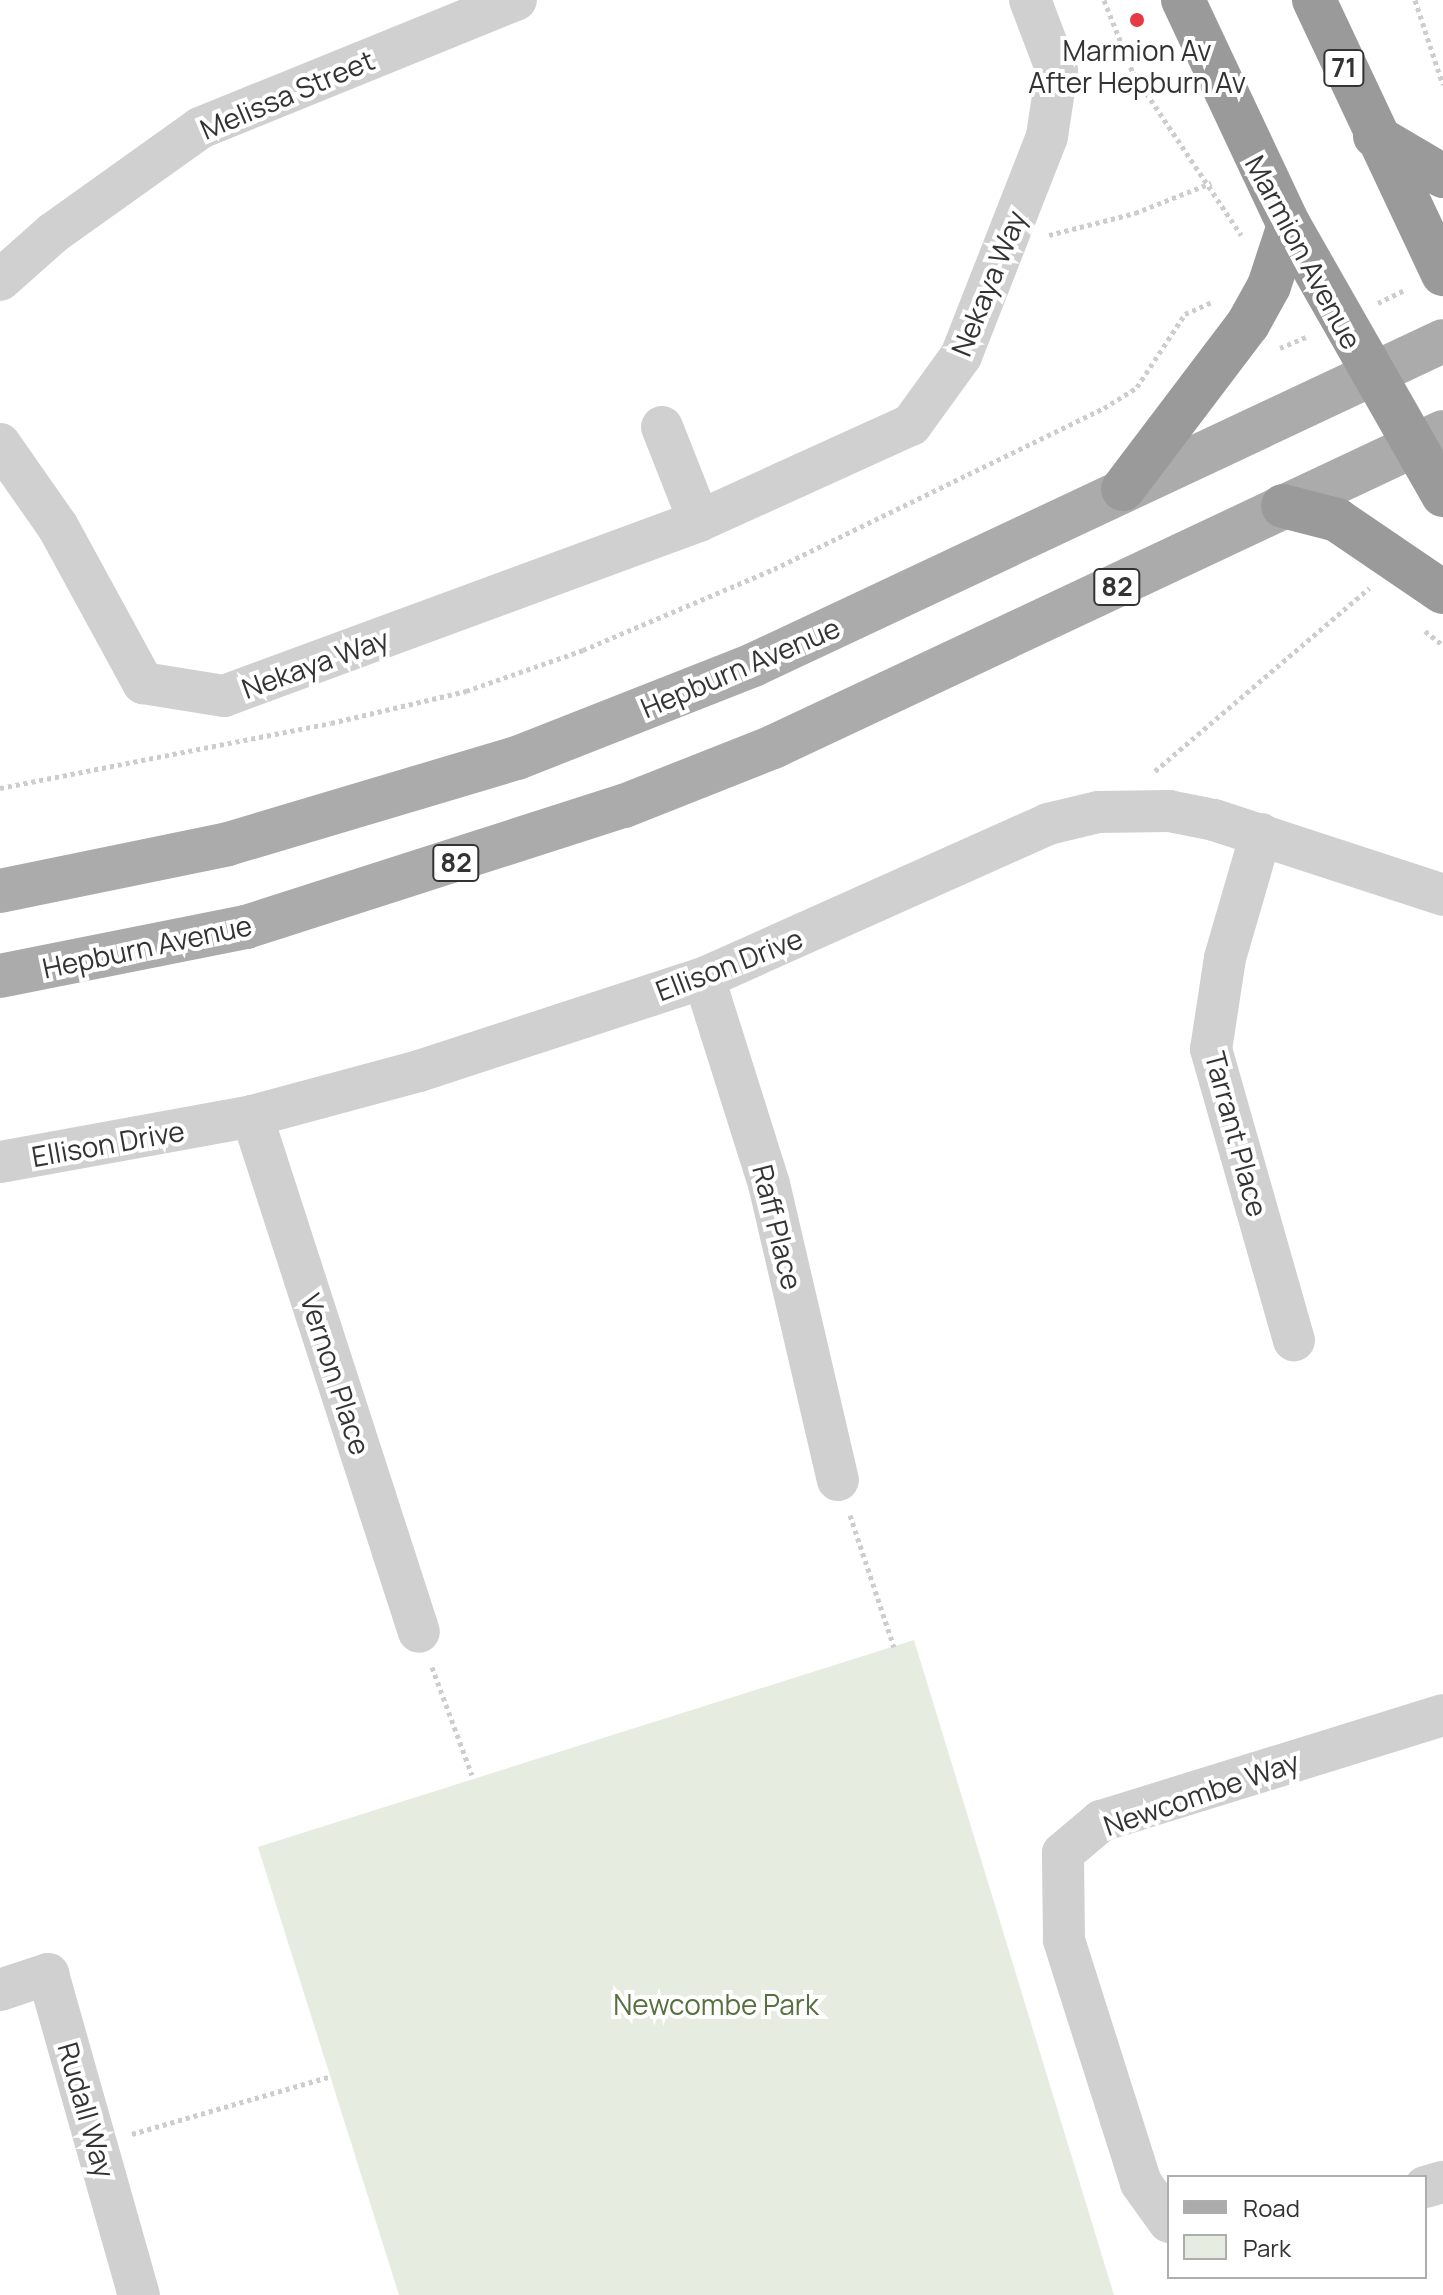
<!DOCTYPE html>
<style>
body{margin:0}
#map{position:relative;width:1443px;height:2295px;overflow:hidden;background:#fff;font-family:Manrope,sans-serif}
div>[style]{position:absolute}
[style*='--x']{left:calc(var(--x)*1px);top:calc(var(--y)*1px);width:calc(var(--w)*1px);rotate:calc(var(--a)*1deg)}
.green>*{inset:0;background:#e6ecdf}
.path>*{height:5px;margin-top:-2.5px;transform-origin:0;background:repeating-linear-gradient(90deg,#cdcdcd 0 4px,transparent 0 8px)}
.minor>*{height:42px;margin:-21px;padding:0 21px;transform-origin:21px;border-radius:21px;background:#d0d0d0}
.major>*{height:44px;margin:-22px;padding:0 22px;transform-origin:22px;border-radius:22px;background:#ababab}
.highway>*{height:44px;margin:-22px;padding:0 22px;transform-origin:22px;border-radius:22px;background:#9a9a9a}
.dots>*{width:22px;height:22px;translate:-50% -50%;box-sizing:border-box;border:4px solid #fff;border-radius:50%}
span{translate:-50% -50%;white-space:nowrap;text-align:center;line-height:1.15;-webkit-text-stroke:8px #fff;paint-order:stroke}
.shield-label span{padding:2px 6px;background:#fff;border:2px solid;border-radius:6px;-webkit-text-stroke-width:0}
.shield-label{font-size:26px;color:#333;font-weight:700}
.poi-label{font-size:28px;color:#333}
.street-label{font-size:28px;color:#333}
.park-label{font-size:28px;color:#56703f}
.legend{position:absolute;left:1167px;top:2175px;width:260px;height:104px;box-sizing:border-box;background:#fff;border:2px solid #adadad;margin:0;padding:10px 14px;list-style:none;font-size:24px;color:#333}
.legend li{display:flex;align-items:center;gap:16px;height:40px}
.legend b{width:40px;border:2px solid #adadad}
</style>
<div id="map">
<div class="green">
<i style="clip-path:polygon(914px 1640px,1114px 2295px,399px 2295px,258px 1847px)"></i>
</div>
<div class="path">
<i style="--x:1104;--y:0;--w:79;--a:68.3"></i>
<i style="--x:1133;--y:73;--w:195;--a:56.3"></i>
<i style="--x:1415;--y:0;--w:89;--a:71.8"></i>
<i style="--x:1049;--y:235;--w:89;--a:-14.3"></i>
<i style="--x:1135;--y:213;--w:82;--a:-21.5"></i>
<i style="--x:1378;--y:303;--w:30;--a:-26"></i>
<i style="--x:1280;--y:348;--w:30;--a:-23"></i>
<i style="--x:1425;--y:631;--w:23;--a:38"></i>
<i style="--x:1155;--y:771;--w:282;--a:-40.5"></i>
<i style="--x:0;--y:788;--w:337;--a:-11.1"></i>
<i style="--x:331;--y:723;--w:139;--a:-13.3"></i>
<i style="--x:466;--y:691;--w:124;--a:-19.3"></i>
<i style="--x:583;--y:650;--w:207;--a:-23"></i>
<i style="--x:774;--y:569;--w:367;--a:-26"></i>
<i style="--x:1104;--y:408;--w:39;--a:-32"></i>
<i style="--x:1137;--y:387;--w:87;--a:-56.7"></i>
<i style="--x:1185;--y:314;--w:30;--a:-24"></i>
<i style="--x:850;--y:1515;--w:139;--a:71.6"></i>
<i style="--x:432;--y:1667;--w:115;--a:69.7"></i>
<i style="--x:132;--y:2134;--w:207;--a:-16.2"></i>
</div>
<div class="minor">
<i style="--x:0;--y:280;--w:71;--a:-41.6"></i>
<i style="--x:53;--y:233;--w:181;--a:-35.5"></i>
<i style="--x:200;--y:128;--w:341;--a:-22.1"></i>
<i style="--x:662;--y:427;--w:101;--a:68.5"></i>
<i style="--x:0;--y:444;--w:101;--a:55.1"></i>
<i style="--x:58;--y:527;--w:178;--a:61.4"></i>
<i style="--x:143;--y:683;--w:82;--a:9.1"></i>
<i style="--x:224;--y:696;--w:506;--a:-20.22"></i>
<i style="--x:699;--y:521;--w:233;--a:-24.4"></i>
<i style="--x:911;--y:425;--w:85;--a:-54.1"></i>
<i style="--x:961;--y:356;--w:236;--a:-68.6"></i>
<i style="--x:1047;--y:136;--w:66;--a:-81.3"></i>
<i style="--x:1057;--y:71;--w:76;--a:-110.8"></i>
<i style="--x:1261;--y:834;--w:129;--a:106.2"></i>
<i style="--x:1225;--y:958;--w:92;--a:98.7"></i>
<i style="--x:1211;--y:1049;--w:303;--a:74.1"></i>
<i style="--x:704;--y:978;--w:216;--a:72.5"></i>
<i style="--x:769;--y:1184;--w:304;--a:76.9"></i>
<i style="--x:252;--y:1116;--w:542;--a:72.07"></i>
<i style="--x:0;--y:1162;--w:256;--a:-10.3"></i>
<i style="--x:252;--y:1116;--w:173;--a:-15.1"></i>
<i style="--x:419;--y:1071;--w:300;--a:-18.1"></i>
<i style="--x:704;--y:978;--w:377;--a:-24.1"></i>
<i style="--x:1048;--y:824;--w:51;--a:-13.5"></i>
<i style="--x:1098;--y:812;--w:71;--a:-0.8"></i>
<i style="--x:1169;--y:811;--w:46;--a:11.3"></i>
<i style="--x:1214;--y:820;--w:241;--a:18.1"></i>
<i style="--x:0;--y:1990;--w:51;--a:-18.4"></i>
<i style="--x:48;--y:1974;--w:334;--a:74.2"></i>
<i style="--x:1425;--y:2187;--w:19;--a:-16"></i>
<i style="--x:1169;--y:2222;--w:48;--a:-125.7"></i>
<i style="--x:1141;--y:2183;--w:255;--a:-107.6"></i>
<i style="--x:1064;--y:1940;--w:87;--a:-90.7"></i>
<i style="--x:1063;--y:1853;--w:50;--a:-40.1"></i>
<i style="--x:1101;--y:1821;--w:358;--a:-17.2"></i>
</div>
<div class="major">
<i style="--x:0;--y:891;--w:233;--a:-11.6"></i>
<i style="--x:228;--y:844;--w:302;--a:-16.6"></i>
<i style="--x:517;--y:758;--w:254;--a:-21.5"></i>
<i style="--x:753;--y:665;--w:762;--a:-25.15"></i>
<i style="--x:0;--y:976;--w:251;--a:-11.3"></i>
<i style="--x:246;--y:927;--w:397;--a:-17.8"></i>
<i style="--x:624;--y:806;--w:160;--a:-21.6"></i>
<i style="--x:773;--y:747;--w:740;--a:-25.18"></i>
</div>
<div class="highway">
<i style="--x:1183;--y:0;--w:249;--a:64.8"></i>
<i style="--x:1289;--y:225;--w:311;--a:60.3"></i>
<i style="--x:1314;--y:0;--w:303;--a:64.8"></i>
<i style="--x:1375;--y:136;--w:79;--a:30.5"></i>
<i style="--x:1123;--y:489;--w:207;--a:-52.9"></i>
<i style="--x:1248;--y:324;--w:43;--a:-61.1"></i>
<i style="--x:1269;--y:286;--w:64;--a:-71.8"></i>
<i style="--x:1283;--y:506;--w:56;--a:14.5"></i>
<i style="--x:1337;--y:520;--w:128;--a:34.2"></i>
</div>
<div class="dots">
<i style="left:1137px;top:20px;background:#e63946"></i>
</div>
<div class="shield-label">
<span style="left:1344px;top:68px">71</span>
<span style="left:1117px;top:587px">82</span>
<span style="left:456px;top:863px">82</span>
</div>
<div class="poi-label">
<span style="left:1137px;top:66px">Marmion Av<br>After Hepburn Av</span>
</div>
<div class="street-label">
<span style="left:287px;top:94px;rotate:-23deg">Melissa Street</span>
<span style="left:1304px;top:252px;rotate:62deg">Marmion Avenue</span>
<span style="left:988px;top:283px;rotate:-68deg">Nekaya Way</span>
<span style="left:315px;top:663px;rotate:-20deg">Nekaya Way</span>
<span style="left:740px;top:667px;rotate:-23deg">Hepburn Avenue</span>
<span style="left:147px;top:946px;rotate:-12deg">Hepburn Avenue</span>
<span style="left:729px;top:964px;rotate:-21deg">Ellison Drive</span>
<span style="left:1237px;top:1134px;rotate:75deg">Tarrant Place</span>
<span style="left:108px;top:1143px;rotate:-10deg">Ellison Drive</span>
<span style="left:778px;top:1227px;rotate:76deg">Raff Place</span>
<span style="left:336px;top:1374px;rotate:72deg">Vernon Place</span>
<span style="left:1201px;top:1793px;rotate:-19deg">Newcombe Way</span>
<span style="left:87px;top:2110px;rotate:74deg">Rudall Way</span>
</div>
<div class="park-label">
<span style="left:716px;top:2004px">Newcombe Park</span>
</div>
<ul class="legend">
<li><b style="height:10px;background:#ababab"></b>Road</li>
<li><b style="height:22px;background:#e6ecdf"></b>Park</li>
</ul>
</div>
